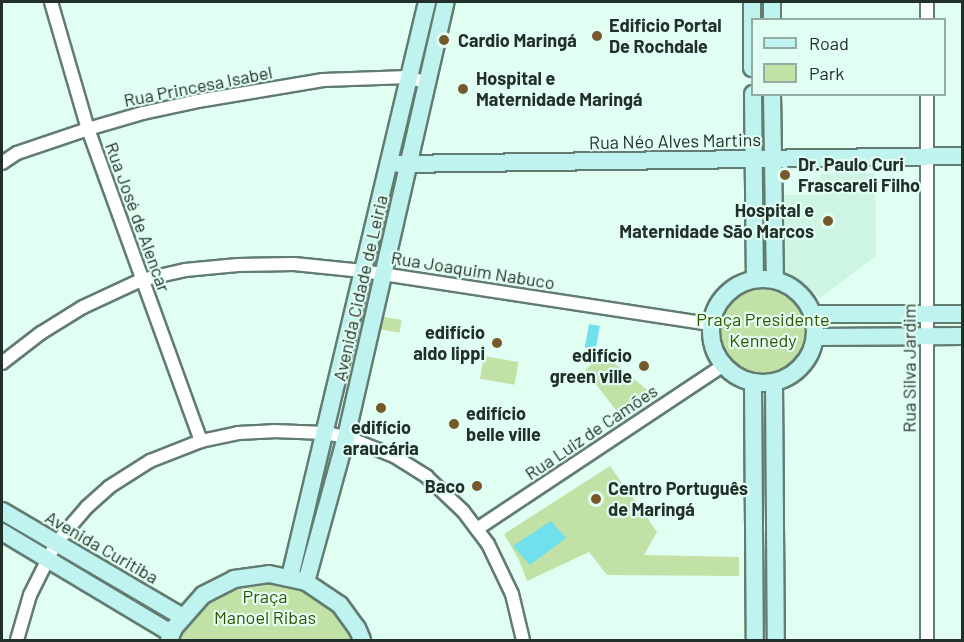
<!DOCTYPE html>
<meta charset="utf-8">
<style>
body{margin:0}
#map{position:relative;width:964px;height:642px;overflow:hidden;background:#e0fef1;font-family:Barlow,sans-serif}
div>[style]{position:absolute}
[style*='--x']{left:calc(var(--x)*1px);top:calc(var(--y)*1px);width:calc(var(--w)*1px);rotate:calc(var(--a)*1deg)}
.built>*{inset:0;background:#cef4e4}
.green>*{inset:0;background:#c2e1a6;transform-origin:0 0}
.round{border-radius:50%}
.water>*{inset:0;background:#70e0ed;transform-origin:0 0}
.roads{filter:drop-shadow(2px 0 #627c71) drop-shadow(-2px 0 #627c71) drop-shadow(0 2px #627c71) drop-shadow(0 -2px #627c71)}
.street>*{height:12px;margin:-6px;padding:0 6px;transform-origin:6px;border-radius:6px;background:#fff}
.secondary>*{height:16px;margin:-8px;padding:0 8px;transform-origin:8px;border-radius:8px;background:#bff3ef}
.secondary>.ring{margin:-8px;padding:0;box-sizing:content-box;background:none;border:16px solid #bff3ef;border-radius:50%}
.dots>*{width:16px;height:16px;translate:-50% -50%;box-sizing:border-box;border:3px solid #e0fef1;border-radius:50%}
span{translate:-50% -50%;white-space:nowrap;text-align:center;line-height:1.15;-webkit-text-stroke:4.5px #e0fef1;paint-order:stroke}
.poi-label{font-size:18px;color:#232f2a;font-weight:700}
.left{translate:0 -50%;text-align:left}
.right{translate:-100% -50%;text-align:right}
.street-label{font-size:18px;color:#232f2a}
.park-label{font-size:18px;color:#335201}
.frame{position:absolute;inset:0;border:3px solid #232f2a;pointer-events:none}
.legend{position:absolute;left:751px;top:18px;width:195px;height:78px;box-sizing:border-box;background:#e0fef1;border:2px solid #94aba1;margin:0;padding:8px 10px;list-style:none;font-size:18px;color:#232f2a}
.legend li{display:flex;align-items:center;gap:12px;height:30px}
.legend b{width:30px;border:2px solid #94aba1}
</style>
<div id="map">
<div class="built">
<i style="clip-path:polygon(875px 173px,876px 256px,820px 298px,800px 281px,780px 270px,779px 195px,820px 195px,820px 174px)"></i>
</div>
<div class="green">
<i class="round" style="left:711px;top:279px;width:104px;height:104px"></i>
<i style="left:379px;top:316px;width:23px;height:13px;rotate:10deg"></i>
<i style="clip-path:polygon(603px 354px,650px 392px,622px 418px,585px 370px)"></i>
<i style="left:484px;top:356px;width:35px;height:23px;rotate:10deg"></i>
<i style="clip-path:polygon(610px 466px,657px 532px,644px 555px,739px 557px,739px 576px,607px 575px,589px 552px,527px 581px,519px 560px,504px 534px)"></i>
<i style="clip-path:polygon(269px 574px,340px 605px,362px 640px,169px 640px,203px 595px)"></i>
</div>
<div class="water">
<i style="left:589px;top:324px;width:11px;height:24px;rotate:10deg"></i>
<i style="clip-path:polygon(551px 521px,566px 538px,530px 565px,513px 546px)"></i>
</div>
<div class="roads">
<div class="street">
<i style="--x:51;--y:2;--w:132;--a:73.8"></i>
<i style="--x:88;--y:129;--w:332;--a:70.1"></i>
<i style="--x:927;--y:2;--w:18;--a:90"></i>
<i style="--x:927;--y:94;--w:546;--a:90"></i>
<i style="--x:2;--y:163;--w:18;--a:-34"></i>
<i style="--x:17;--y:153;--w:75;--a:-18.7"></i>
<i style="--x:88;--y:129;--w:57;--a:-16.2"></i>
<i style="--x:143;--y:113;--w:56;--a:-12.3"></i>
<i style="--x:198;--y:101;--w:127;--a:-9.5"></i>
<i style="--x:323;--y:80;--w:86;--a:-2"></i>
<i style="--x:409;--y:77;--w:18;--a:19"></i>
<i style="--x:2;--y:363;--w:49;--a:-37.6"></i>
<i style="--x:41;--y:333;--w:49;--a:-31.8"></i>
<i style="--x:83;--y:307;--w:64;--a:-25"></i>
<i style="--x:141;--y:280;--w:45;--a:-12.8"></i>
<i style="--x:185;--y:270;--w:53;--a:-5.4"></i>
<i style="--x:238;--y:265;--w:56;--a:-1"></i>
<i style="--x:294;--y:264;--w:69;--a:5.8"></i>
<i style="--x:363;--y:271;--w:352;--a:8.7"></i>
<i style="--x:477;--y:529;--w:296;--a:-33.6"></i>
<i style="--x:17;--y:640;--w:47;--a:-73.9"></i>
<i style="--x:30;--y:595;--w:58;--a:-63.4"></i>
<i style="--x:56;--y:543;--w:48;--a:-49.3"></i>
<i style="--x:87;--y:507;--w:30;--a:-42"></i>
<i style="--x:109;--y:487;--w:49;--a:-32.4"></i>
<i style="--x:150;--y:461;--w:55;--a:-21.4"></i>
<i style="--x:201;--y:441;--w:38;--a:-12"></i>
<i style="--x:238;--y:433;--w:35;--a:-3"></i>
<i style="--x:273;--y:431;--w:52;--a:2.2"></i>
<i style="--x:325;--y:433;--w:21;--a:11"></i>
<i style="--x:346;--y:437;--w:52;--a:21.6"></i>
<i style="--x:394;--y:456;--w:39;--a:32"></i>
<i style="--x:427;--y:477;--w:50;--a:43.4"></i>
<i style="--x:463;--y:511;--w:41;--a:52.9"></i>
<i style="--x:488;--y:544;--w:55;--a:64.4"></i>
<i style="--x:512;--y:594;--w:47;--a:76.6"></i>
</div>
<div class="secondary">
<i style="--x:752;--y:2;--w:66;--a:90"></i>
<i style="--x:772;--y:2;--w:18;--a:90"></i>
<i style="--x:753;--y:94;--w:185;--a:89.4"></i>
<i style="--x:772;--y:94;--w:186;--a:89.1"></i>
<i style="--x:399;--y:164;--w:563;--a:-0.81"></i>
<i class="ring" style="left:711px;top:279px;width:88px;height:88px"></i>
<i style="--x:813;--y:314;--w:149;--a:0"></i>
<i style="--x:815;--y:337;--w:147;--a:-0.4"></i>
<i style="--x:753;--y:382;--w:258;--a:89.6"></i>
<i style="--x:774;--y:382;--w:258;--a:89.6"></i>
<i style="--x:2;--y:511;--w:210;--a:30.4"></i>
<i style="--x:2;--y:532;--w:197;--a:30.9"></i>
<i style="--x:290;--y:577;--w:591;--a:-76.6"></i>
<i style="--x:306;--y:582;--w:150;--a:-74.6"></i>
<i style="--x:346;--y:437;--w:446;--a:-77.1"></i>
<i style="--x:169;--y:640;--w:13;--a:-67"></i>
<i style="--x:174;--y:628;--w:44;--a:-48.7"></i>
<i style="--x:203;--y:595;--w:35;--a:-27"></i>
<i style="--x:234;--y:579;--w:35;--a:-8"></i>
<i style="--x:269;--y:574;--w:38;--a:12"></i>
<i style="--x:306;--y:582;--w:41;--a:34.1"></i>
<i style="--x:340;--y:605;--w:29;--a:54"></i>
<i style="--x:357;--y:628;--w:13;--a:67"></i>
</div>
</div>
<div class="dots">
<i style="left:597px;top:36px;background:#76582c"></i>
<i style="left:444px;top:40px;background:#76582c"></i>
<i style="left:463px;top:89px;background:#76582c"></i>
<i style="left:785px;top:175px;background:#76582c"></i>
<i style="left:828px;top:221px;background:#76582c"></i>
<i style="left:497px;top:343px;background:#76582c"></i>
<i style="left:644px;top:366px;background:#76582c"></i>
<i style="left:381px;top:408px;background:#76582c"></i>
<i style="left:454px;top:424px;background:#76582c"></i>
<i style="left:477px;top:486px;background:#76582c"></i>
<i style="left:596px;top:499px;background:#76582c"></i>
</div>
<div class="poi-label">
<span class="left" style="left:609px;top:36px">Edificio Portal<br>De Rochdale</span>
<span class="left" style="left:458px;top:40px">Cardio Maringá</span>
<span class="left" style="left:476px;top:89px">Hospital e<br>Maternidade Maringá</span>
<span class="left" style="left:798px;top:175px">Dr. Paulo Curi<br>Frascareli Filho</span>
<span class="right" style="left:814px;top:221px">Hospital e<br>Maternidade São Marcos</span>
<span class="right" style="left:485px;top:343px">edifício<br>aldo lippi</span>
<span class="right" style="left:632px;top:366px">edifício<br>green ville</span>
<span class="left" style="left:466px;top:424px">edifício<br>belle ville</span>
<span style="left:381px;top:438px">edifício<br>araucária</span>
<span class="right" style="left:465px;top:486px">Baco</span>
<span class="left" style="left:608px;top:499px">Centro Português<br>de Maringá</span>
</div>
<div class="street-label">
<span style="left:198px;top:86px;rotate:-11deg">Rua Princesa Isabel</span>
<span style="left:675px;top:141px;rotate:-1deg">Rua Néo Alves Martins</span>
<span style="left:138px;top:217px;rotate:70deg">Rua José de Alencar</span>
<span style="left:473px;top:270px;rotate:9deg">Rua Joaquim Nabuco</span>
<span style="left:360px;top:288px;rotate:-77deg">Avenida Cidade de Leiria</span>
<span style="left:909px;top:368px;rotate:-90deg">Rua Silva Jardim</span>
<span style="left:591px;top:432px;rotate:-34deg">Rua Luiz de Camões</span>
<span style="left:102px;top:547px;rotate:30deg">Avenida Curitiba</span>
</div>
<div class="park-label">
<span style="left:763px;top:330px">Praça Presidente<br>Kennedy</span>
<span style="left:265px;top:607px">Praça<br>Manoel Ribas</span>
</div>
<div class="frame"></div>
<ul class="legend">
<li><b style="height:8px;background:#bff3ef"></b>Road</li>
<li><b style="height:16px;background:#c2e1a6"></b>Park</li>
</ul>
</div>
